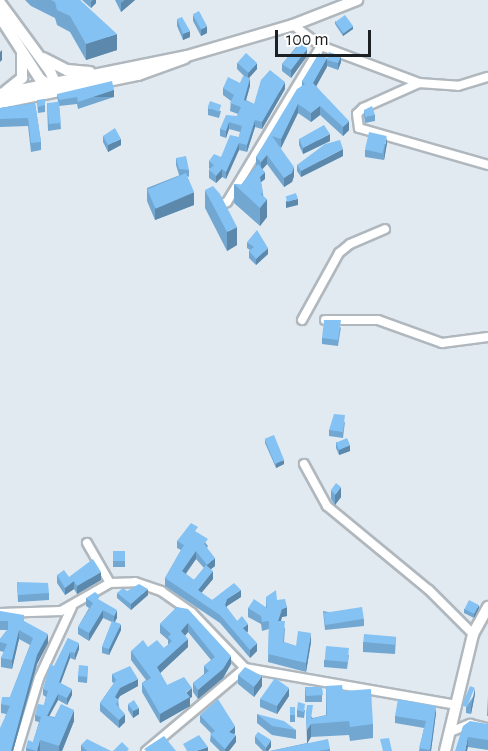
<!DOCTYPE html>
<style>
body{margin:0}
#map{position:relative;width:488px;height:751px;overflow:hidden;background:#e2eaf1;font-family:"Alegreya Sans",sans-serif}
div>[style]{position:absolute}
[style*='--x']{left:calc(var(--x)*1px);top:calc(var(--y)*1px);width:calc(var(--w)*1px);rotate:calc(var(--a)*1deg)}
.roads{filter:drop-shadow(2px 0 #b0b8be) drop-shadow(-2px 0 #b0b8be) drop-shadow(0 2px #b0b8be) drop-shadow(0 -2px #b0b8be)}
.minor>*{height:8px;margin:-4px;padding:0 4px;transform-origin:4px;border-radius:4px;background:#fff}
.major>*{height:10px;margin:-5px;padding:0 5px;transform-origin:5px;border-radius:5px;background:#fff}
.wall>*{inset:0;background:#72a7d2;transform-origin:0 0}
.shaded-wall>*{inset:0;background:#5c88ab;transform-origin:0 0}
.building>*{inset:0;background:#84c2f4;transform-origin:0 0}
span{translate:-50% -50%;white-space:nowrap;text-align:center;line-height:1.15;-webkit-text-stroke:4.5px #fff;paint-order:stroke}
.scale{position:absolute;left:275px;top:30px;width:96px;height:27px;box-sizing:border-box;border:3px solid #1d2022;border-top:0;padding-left:8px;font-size:18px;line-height:21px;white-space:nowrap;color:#1d2022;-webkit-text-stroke:4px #fff;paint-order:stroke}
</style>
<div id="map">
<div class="roads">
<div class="minor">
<i style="--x:293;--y:25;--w:35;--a:37"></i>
<i style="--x:321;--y:46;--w:105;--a:20.7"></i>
<i style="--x:419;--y:83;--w:39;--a:4"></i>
<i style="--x:458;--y:86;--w:31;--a:-17"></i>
<i style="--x:419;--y:83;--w:61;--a:155.9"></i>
<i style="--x:363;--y:108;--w:8;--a:135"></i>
<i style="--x:357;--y:114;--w:14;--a:82"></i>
<i style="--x:359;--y:128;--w:134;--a:16"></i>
<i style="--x:219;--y:206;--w:9;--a:-27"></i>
<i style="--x:227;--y:202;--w:182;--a:-58.9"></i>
<i style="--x:302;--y:320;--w:77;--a:-61.1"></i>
<i style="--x:339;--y:253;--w:14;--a:-39"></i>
<i style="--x:350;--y:244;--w:38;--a:-23"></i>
<i style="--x:325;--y:320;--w:53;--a:0"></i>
<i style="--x:378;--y:320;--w:68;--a:19.8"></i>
<i style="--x:442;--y:343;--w:46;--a:-7.4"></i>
<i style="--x:304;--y:464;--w:48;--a:61.3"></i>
<i style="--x:327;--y:506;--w:132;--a:39.5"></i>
<i style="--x:429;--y:590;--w:62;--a:45"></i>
<i style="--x:87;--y:543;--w:46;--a:60.1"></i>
<i style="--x:0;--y:613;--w:61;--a:-1.9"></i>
<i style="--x:61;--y:611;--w:56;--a:-29.7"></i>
<i style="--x:110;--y:583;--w:25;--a:-2"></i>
<i style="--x:135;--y:582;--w:28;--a:19"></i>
<i style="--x:161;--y:591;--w:38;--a:35"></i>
<i style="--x:192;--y:613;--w:76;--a:46.1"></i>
<i style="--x:245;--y:668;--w:215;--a:9.9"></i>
<i style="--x:450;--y:732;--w:22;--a:-22"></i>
<i style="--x:470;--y:724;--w:18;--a:13"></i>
<i style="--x:17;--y:751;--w:76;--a:-73.2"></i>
<i style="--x:39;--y:678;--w:78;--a:-65.1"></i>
<i style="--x:146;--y:751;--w:129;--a:-40"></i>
</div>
<div class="major">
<i style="--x:0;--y:3;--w:84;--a:53.7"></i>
<i style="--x:50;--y:71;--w:8;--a:67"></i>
<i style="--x:53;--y:78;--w:11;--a:105"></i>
<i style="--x:0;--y:17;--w:74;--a:57.2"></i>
<i style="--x:40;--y:79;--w:12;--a:35"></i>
<i style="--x:43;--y:58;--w:27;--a:27"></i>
<i style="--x:67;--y:70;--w:23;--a:5"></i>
<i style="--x:6;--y:91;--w:21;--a:-39"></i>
<i style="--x:22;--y:78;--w:26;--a:-90"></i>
<i style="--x:0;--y:94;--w:191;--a:-11.5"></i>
<i style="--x:187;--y:56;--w:110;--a:-16.3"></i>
<i style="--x:293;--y:25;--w:69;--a:-21.3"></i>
<i style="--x:0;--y:103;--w:141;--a:-11.5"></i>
<i style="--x:138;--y:75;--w:50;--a:-19.9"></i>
<i style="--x:445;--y:751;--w:120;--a:-76.5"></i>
<i style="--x:473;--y:634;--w:31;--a:-61"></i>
</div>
</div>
<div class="wall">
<i style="clip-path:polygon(25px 0,80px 0,117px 50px,86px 60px,70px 32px,57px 25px,55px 18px,31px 6px)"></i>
<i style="clip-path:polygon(82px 0,96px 0,96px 3px,91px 8px)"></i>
<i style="clip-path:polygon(115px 0,135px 0,121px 12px)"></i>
<i style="clip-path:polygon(193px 15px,207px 33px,201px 36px,193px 21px)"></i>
<i style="clip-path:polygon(177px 19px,190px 37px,183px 40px,177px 26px)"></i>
<i style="clip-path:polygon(335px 21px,353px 29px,343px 36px,335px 24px)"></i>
<i style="clip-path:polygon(297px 39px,307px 56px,291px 78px,282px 71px,282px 64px,297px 46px)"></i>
<i style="clip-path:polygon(327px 58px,341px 62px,338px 70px,327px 66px,316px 86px,349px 130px,343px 136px,320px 115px,311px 122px,298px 113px,281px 148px,280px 147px,294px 176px,292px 182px,284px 187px,267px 164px,262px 169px,265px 179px,261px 182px,267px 217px,260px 226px,234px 203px,234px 184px,241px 185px,256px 166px,256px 157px,302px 86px,302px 81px)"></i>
<i style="clip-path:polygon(237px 63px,257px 69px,249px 78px,250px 86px,246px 100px,254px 104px,285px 89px,262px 129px,255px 127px,247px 152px,239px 150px,226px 179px,222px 177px,216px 183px,209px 178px,209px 170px,210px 169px,209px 168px,209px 161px,221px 157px,239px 137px,240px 132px,229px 129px,226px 138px,220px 136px,220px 129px,237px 116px,238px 114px,230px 111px,231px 101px,223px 95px,223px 88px,240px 83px,245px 77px,237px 69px)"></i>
<i style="clip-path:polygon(57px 94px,114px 97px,78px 109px,77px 104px,59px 106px,61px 129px,48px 131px,47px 104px,58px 102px)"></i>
<i style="clip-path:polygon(37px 100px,45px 105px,45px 112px,38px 113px)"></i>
<i style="clip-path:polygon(35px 103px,41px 142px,41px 150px,31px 152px,28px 126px,0 127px,0 108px)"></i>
<i style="clip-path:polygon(208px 108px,221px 111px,219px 118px,208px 115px)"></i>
<i style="clip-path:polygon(364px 110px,375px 115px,375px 121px,365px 123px,364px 116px)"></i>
<i style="clip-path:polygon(103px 136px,121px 145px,108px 152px,103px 142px)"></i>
<i style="clip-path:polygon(299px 139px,330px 141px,303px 154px,299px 145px)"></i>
<i style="clip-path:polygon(387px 143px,384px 160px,365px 157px,365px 150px)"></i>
<i style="clip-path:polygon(343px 156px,301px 177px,297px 171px,297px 165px)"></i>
<i style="clip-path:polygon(176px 158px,189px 170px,189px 177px,187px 176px,194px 205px,155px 220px,147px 201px,147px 188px,180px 175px,179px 175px,176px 165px)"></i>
<i style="clip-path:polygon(205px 190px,237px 245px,227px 251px,205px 208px)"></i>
<i style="clip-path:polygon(247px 242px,268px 254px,256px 265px,249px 258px,249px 251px,250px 250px,247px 248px)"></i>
<i style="clip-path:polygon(341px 327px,338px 346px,322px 344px,322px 338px)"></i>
<i style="clip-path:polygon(345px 422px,343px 438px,329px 436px,329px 430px)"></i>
<i style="clip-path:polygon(265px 439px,284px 464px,276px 468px,265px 443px)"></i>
<i style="clip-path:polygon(336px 442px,350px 451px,339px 455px,336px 448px)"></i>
<i style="clip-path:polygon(331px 490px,341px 497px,335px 505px,331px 499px)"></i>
<i style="clip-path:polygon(evenodd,198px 533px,208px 546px,207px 548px,215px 566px,211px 569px,213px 579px,201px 593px,212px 600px,241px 597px,227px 606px,227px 608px,237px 621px,248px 631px,247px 633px,257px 651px,250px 658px,220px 623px,165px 586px,165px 578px,181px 550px,177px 548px,177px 541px,198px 533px,196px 559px,204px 568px,194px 580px,186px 574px,196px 559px)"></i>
<i style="left:113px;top:551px;width:12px;height:16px"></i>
<i style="clip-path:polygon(57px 575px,69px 577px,101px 580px,77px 594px,74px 589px,65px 595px,57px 583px)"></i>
<i style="clip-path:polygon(17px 582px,49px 593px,49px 600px,18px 602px)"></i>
<i style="clip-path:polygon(127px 591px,148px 595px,131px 610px,117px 598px,117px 593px)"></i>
<i style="clip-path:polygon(266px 597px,277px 600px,287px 616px,282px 617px,281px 621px,285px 629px,284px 642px,296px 646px,311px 642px,306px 672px,268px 662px,269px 629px,262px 631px,261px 624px,248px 617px,248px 608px,266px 607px)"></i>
<i style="clip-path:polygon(86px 598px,100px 601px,117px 618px,115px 621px,121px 630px,109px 655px,102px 653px,102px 647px,112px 622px,103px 618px,89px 641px,78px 634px,78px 627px,89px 608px,86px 606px)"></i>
<i style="clip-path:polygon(177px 607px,231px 664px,223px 678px,198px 699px,193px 692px,193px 683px,204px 674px,204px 666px,211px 660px,188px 632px,185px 636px,188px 647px,160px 673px,167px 685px,192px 697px,190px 698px,190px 706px,160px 723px,142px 692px,142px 683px,146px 680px,131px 660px,131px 651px,148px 647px,164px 648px,168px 645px,168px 640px,160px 633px,160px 624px)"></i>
<i style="clip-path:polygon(479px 608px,474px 618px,464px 613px,464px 609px)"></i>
<i style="clip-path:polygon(0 611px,24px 622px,48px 643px,37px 664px,13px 751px,0 751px,6px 714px,1px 713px,1px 704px,10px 697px,30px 645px,19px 639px,12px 669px,1px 667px,1px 658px,4px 652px,0 651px,0 639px,7px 630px,0 630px)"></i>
<i style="clip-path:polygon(323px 611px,364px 619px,364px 626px,325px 630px)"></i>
<i style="clip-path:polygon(396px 637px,395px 654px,363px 652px,363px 642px)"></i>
<i style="clip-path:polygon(68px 638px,79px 649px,75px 660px,70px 658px,60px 683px,72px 695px,67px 705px,58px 700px,49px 716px,74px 721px,62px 751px,26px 751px,26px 748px,33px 742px,39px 722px,35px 721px,35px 715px,44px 705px,46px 697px,43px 695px,43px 689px)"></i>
<i style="clip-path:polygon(349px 655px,347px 669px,324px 667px,324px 660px)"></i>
<i style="clip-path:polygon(88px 666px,87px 683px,78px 682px,78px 676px)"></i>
<i style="clip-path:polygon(112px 674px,138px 686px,120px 696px,118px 699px,119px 707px,125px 722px,119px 728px,100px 711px,100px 703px,114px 683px,112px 682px)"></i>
<i style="clip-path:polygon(238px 675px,262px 686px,254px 697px,238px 684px)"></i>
<i style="clip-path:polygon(326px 686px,343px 691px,373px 724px,373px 738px,350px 741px,349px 735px,311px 737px,307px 743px,330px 749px,330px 751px,270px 751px,307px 743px,306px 712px,313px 718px,326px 715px)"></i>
<i style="left:305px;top:687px;width:17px;height:15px"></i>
<i style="clip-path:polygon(475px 694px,471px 714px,466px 713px,466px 707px)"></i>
<i style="clip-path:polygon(289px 696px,277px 714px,260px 707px,260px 699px)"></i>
<i style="clip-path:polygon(488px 696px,488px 716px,487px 716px)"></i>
<i style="clip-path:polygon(128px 704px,139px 714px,133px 718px,128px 710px)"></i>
<i style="left:290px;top:707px;width:5px;height:15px"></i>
<i style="clip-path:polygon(297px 710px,305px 710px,304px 718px,297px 717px)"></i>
<i style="clip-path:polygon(436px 713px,431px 751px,419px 751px,424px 728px,395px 723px,395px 716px)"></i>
<i style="clip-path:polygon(257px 714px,296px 730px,296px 739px,272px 735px,257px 723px)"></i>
<i style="clip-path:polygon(200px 715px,235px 733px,234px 734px,236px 742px,229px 751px,220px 751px,210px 741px,211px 733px,200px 722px)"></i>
<i style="clip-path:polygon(488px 724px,488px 750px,468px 747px,463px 726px)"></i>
<i style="clip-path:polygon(255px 736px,271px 747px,268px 751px,263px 751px,255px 743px)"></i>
<i style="clip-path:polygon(81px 745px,111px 751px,81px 751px)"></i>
</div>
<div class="shaded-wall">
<i style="clip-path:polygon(93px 0,96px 0,96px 3px,91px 8px,91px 2px)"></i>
<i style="clip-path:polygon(125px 0,135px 0,121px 12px,121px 3px)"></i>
<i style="clip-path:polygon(207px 26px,207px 33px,201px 36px,201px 30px)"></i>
<i style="clip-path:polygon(353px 26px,353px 29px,343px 36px,343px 33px)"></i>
<i style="clip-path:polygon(190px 31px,190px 37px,183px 40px,183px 34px)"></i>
<i style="clip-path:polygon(117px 34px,117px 50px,86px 60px,86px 44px)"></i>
<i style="clip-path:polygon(307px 49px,307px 56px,291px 78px,291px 70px)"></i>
<i style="clip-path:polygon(2px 50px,2px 60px,0 62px,0 52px)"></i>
<i style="clip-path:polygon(341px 56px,341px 62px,338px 70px,338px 63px)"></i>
<i style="clip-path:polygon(327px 58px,327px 67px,313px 92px,313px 83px)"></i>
<i style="clip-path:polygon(257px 63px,257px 69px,248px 79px,248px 73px)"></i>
<i style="clip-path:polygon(250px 78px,250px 86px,244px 107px,244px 100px)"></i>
<i style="clip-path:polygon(285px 82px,285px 89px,262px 129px,262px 122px)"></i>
<i style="left:114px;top:90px;width:7px;height:38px;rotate:90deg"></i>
<i style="clip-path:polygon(298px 104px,298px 113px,281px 148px,281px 139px)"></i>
<i style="clip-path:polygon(320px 106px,320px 115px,311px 122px,311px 113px)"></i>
<i style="clip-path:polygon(255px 120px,255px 127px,247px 152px,247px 145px)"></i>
<i style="clip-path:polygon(349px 121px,349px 130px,343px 136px,343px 127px)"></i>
<i style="clip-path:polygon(229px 122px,229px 129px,226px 138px,226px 131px)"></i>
<i style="clip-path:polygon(330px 134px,330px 141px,303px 154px,303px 148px)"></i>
<i style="clip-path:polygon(387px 136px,387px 143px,384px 160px,384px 154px)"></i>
<i style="clip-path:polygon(121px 139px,121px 145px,108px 152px,108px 145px)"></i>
<i style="clip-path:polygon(239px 143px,239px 150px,226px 179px,226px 172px)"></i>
<i style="clip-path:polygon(343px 149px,343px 156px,301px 177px,301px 171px)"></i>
<i style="clip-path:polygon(267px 155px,267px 164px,261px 171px,261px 162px)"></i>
<i style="clip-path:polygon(294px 167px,294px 176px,292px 182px,284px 187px,284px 178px)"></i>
<i style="clip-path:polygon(222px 169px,222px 177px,216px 183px,216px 176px)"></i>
<i style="clip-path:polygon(265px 172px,265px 179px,260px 183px,260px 177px)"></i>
<i style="clip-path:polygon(194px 192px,194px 205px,155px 220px,155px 208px)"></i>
<i style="clip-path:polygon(267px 199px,267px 217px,260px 226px,260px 208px)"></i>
<i style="clip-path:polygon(298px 199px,298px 205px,286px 208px,286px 201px)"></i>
<i style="clip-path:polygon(237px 227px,237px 245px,227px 251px,227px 232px)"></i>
<i style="clip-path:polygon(268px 248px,268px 254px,256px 265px,256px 259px)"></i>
<i style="clip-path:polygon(350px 445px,350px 451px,339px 455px,339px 449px)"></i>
<i style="clip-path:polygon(284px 460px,284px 464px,276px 468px,276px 464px)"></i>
<i style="clip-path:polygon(341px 487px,341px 497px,335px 505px,335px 495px)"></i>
<i style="clip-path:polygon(196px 551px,196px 559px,182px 578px,182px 571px)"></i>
<i style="clip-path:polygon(215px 558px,215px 566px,207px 572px,207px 565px)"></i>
<i style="clip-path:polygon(213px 571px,213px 579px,198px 597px,198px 590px)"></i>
<i style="clip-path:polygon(101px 572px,101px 580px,77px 594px,77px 586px)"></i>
<i style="clip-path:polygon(74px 581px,74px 589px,65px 595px,65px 588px)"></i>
<i style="clip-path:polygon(148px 589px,148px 595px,131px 610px,131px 604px)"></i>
<i style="clip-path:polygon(241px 590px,241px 597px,227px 606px,225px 613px,225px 605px,227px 599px)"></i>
<i style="clip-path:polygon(479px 605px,479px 608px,474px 618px,474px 614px)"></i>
<i style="clip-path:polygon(287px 607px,287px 616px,282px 617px,278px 629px,278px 621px,282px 609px)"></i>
<i style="clip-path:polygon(103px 610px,103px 618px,89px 641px,89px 633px)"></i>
<i style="clip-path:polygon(117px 610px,117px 618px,114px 623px,114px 616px)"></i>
<i style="clip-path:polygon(188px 623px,188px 632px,181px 640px,181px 631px)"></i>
<i style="clip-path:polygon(121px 624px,121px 630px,109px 655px,109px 649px)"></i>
<i style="clip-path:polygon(248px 624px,248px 631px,243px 636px,243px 628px)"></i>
<i style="clip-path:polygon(19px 630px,19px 639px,12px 669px,12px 660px)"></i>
<i style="clip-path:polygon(311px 633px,311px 642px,306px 672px,306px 663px)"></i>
<i style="clip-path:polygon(48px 634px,48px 643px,37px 664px,13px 751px,11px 751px,37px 655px)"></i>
<i style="clip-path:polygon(188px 639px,188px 647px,157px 676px,157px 667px)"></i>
<i style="clip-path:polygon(79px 643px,79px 649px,75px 660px,75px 653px)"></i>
<i style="clip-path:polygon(257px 643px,257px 651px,250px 658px,250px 650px)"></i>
<i style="clip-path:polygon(70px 652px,70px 658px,59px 688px,59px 682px)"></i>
<i style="clip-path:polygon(231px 656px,231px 664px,223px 678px,198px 699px,198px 690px)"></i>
<i style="clip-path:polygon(262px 676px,262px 686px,254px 697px,254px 687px)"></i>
<i style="clip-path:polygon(138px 679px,138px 686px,120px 696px,115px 705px,115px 697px,120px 688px)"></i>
<i style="clip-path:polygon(192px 688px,192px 697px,190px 698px,190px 706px,160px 723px,160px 714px)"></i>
<i style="clip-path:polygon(289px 688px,289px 696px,277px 714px,277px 706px)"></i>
<i style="clip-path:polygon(475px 688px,475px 694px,471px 714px,471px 708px)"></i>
<i style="clip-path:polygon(72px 689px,72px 695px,67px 705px,67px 698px)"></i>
<i style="clip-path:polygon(58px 694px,58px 700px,45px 724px,45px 718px)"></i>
<i style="clip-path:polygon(436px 706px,436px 713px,431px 751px,430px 751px)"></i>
<i style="clip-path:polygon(139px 708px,139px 714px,133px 718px,133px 711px)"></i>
<i style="clip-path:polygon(74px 710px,74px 721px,62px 751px,59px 751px,59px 746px)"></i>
<i style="clip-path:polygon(125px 714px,125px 722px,119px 728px,119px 720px)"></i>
<i style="clip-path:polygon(311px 724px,311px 737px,307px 744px,307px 730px)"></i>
<i style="clip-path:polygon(235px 726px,235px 733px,229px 739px,229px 732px)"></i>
<i style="clip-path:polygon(236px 735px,236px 742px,229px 751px,225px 751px,225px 749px)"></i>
<i style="clip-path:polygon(468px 737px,468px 747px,467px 751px,465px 751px)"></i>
<i style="clip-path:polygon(40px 740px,40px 751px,37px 751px)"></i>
<i style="clip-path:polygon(271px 740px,271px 747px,268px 751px,266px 751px,266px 748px)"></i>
<i style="clip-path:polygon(208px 747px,208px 751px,196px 751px)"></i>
</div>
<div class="building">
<i style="clip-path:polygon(51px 0,80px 0,117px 34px,86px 44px,70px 16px,57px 10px,55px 2px)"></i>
<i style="left:199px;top:11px;width:17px;height:7px;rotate:62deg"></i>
<i style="left:345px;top:15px;width:14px;height:12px;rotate:54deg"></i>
<i style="clip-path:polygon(182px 17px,190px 31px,183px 34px,177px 19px)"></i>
<i style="clip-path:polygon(303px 38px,307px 49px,291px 70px,282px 64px,299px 45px,297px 39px)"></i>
<i style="clip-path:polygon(329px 52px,341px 56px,338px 63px,327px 60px)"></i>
<i style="left:246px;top:53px;width:15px;height:13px;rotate:42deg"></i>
<i style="clip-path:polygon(319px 53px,327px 58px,313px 83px,349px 121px,343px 127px,320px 106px,311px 113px,298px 104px,281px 139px,272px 136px,294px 167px,292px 173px,284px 178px,267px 155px,261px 162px,256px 157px,297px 89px,305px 84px,302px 81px)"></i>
<i style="clip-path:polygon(270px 70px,285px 82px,262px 122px,255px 120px,247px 145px,239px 143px,226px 172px,222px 169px,216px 176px,209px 170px,214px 165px,209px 161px,214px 154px,221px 157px,230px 135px,239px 137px,242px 126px,229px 122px,226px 131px,220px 129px,226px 115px,237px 116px,241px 107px,230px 103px,234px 95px,223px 88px,228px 77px,240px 83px,243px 76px,250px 78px,244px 100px,254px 104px,261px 80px)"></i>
<i style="clip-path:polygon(112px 81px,114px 90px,78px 102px,77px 97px,59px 100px,57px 94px)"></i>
<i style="clip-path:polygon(45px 99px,45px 105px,38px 107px,37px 100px)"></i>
<i style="left:210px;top:101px;width:12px;height:7px;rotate:20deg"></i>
<i style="left:59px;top:102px;width:21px;height:12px;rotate:85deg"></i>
<i style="clip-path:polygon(35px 103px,41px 142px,31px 143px,28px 118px,0 119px,0 108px)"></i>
<i style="clip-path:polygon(372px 106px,375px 115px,365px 117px,364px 110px)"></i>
<i style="clip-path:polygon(324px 125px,330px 134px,303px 148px,299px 139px)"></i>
<i style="clip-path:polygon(115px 128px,121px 139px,108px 145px,103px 136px)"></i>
<i style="left:369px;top:132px;width:18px;height:18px;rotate:13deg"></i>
<i style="clip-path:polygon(340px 140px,343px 149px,301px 171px,297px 165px,325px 144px)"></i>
<i style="clip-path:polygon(186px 156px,189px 170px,179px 169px,176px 158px)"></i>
<i style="clip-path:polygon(258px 164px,265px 172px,260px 177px,263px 193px,260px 194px,249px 185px,241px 185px)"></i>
<i style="left:186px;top:173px;width:21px;height:42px;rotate:67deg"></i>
<i style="clip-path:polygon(234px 184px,249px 185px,267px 199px,260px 208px)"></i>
<i style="clip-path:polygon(213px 186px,220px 194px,237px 227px,227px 232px,205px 190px)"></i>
<i style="left:296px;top:193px;width:6px;height:11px;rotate:72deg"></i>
<i style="clip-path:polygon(257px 230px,268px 248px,256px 259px,249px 251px,254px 247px,247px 242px)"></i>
<i style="clip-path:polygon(324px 320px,341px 320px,338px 340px,322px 338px)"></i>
<i style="clip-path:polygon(334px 414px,345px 415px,343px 432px,329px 430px)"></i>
<i style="left:274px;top:435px;width:27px;height:10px;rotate:68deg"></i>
<i style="left:347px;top:438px;width:8px;height:12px;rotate:67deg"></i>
<i style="clip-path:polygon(336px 483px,341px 487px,335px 495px,331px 490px)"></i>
<i style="clip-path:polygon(191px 523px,198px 527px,195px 531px,208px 539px,204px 544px,215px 558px,207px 565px,196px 551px,182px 571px,194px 580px,206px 565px,213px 571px,198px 590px,212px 600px,234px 583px,241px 590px,227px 599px,225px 605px,237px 621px,242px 616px,248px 624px,243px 628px,257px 643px,250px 650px,220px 615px,165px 578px,184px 545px,177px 541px)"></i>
<i style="left:113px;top:551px;width:12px;height:10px"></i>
<i style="clip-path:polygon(93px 559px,101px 572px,77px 586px,74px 581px,65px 588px,57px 575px,64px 570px,69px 577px)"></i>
<i style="clip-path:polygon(17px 582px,48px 583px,49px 593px,18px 595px)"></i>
<i style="clip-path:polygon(139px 584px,148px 589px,131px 604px,117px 593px,123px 588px,127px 591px)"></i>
<i style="clip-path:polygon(276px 590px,277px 600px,285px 599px,287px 607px,282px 609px,278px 621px,285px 621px,283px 642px,296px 646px,298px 631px,311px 633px,306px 663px,268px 654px,269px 621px,262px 622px,261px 616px,248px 608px,254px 599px,267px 608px,266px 597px)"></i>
<i style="clip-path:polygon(95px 592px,100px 596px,98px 599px,117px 610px,114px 616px,103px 610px,89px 633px,78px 627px,93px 603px,86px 598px)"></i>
<i style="left:469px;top:600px;width:11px;height:10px;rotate:27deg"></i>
<i style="clip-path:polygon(177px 607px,188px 609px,231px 656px,223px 669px,198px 690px,193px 683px,209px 671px,204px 666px,215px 657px,188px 623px,181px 631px,188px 639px,157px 667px,167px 685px,184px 677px,192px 688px,186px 692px,190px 697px,160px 714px,142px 683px,151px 678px,131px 651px,143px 640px,148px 647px,157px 640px,164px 648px,172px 641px,168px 637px,171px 634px,160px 624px)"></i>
<i style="left:362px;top:607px;width:12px;height:39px;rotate:81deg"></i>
<i style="clip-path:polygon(0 611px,24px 615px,24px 621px,48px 634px,37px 655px,11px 751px,0 751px,0 728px,10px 706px,1px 704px,2px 697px,10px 697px,33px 638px,19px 630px,12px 660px,1px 658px,7px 644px,0 642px,0 639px,8px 629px,8px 621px,0 621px)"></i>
<i style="clip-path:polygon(112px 621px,121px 624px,109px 649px,102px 647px)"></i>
<i style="left:364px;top:634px;width:32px;height:8px;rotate:5deg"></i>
<i style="clip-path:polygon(68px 638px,79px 643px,75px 653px,70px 652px,59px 682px,72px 689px,67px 698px,58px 694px,47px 716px,42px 714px,41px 717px,35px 715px,38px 704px,44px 705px,48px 691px,43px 689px,50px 664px,54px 666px)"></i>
<i style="left:326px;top:646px;width:23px;height:14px;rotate:5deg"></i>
<i style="left:79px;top:665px;width:9px;height:11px;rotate:6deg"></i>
<i style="clip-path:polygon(130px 666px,138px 679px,120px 688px,115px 697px,119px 700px,116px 704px,125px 714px,119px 720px,100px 703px,116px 680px,112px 674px)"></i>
<i style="clip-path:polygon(245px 667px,262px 676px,254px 687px,238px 675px)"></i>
<i style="clip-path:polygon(275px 678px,289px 688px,277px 706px,260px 699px)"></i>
<i style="clip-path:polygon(342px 685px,343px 691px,371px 689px,373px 724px,350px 727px,349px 721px,311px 724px,307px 730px,306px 712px,307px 705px,313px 705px,311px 719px,327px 715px,326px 686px)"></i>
<i style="left:470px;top:686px;width:5px;height:21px;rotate:22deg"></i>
<i style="clip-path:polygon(305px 687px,322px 687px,323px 695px,306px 696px)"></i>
<i style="clip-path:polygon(218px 699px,235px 726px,229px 732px,236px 735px,225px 749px,210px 734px,215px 731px,200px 715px)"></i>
<i style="clip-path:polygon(398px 699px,436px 706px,430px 750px,419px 748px,426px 721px,395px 716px)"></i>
<i style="clip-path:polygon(134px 700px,139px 708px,133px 711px,128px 704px)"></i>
<i style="clip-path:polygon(298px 702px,305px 704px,304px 712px,297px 710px)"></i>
<i style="clip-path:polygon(61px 704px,74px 710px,59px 746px,40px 740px,37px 751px,26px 748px,28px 740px,33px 742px,42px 714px,54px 718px)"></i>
<i style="left:290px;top:707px;width:5px;height:8px"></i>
<i style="clip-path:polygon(257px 714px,284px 721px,296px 730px,272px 726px)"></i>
<i style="clip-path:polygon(470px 721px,488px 724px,488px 740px,468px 737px,465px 751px,455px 751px,463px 726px)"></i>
<i style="clip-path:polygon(258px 732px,271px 740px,266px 748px,255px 736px)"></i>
<i style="clip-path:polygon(199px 735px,208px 747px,196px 751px,187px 751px,183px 744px)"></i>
<i style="clip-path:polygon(164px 736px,176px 751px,146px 751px,144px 749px)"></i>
<i style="clip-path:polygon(389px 738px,392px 751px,383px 751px,380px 739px)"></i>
<i style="clip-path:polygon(87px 739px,111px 751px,87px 751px,81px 745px)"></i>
<i style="clip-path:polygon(328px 739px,330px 749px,318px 751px,270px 751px)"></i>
<i style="clip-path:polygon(122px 742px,129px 749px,127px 751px,113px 751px)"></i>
</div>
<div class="scale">100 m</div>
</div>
